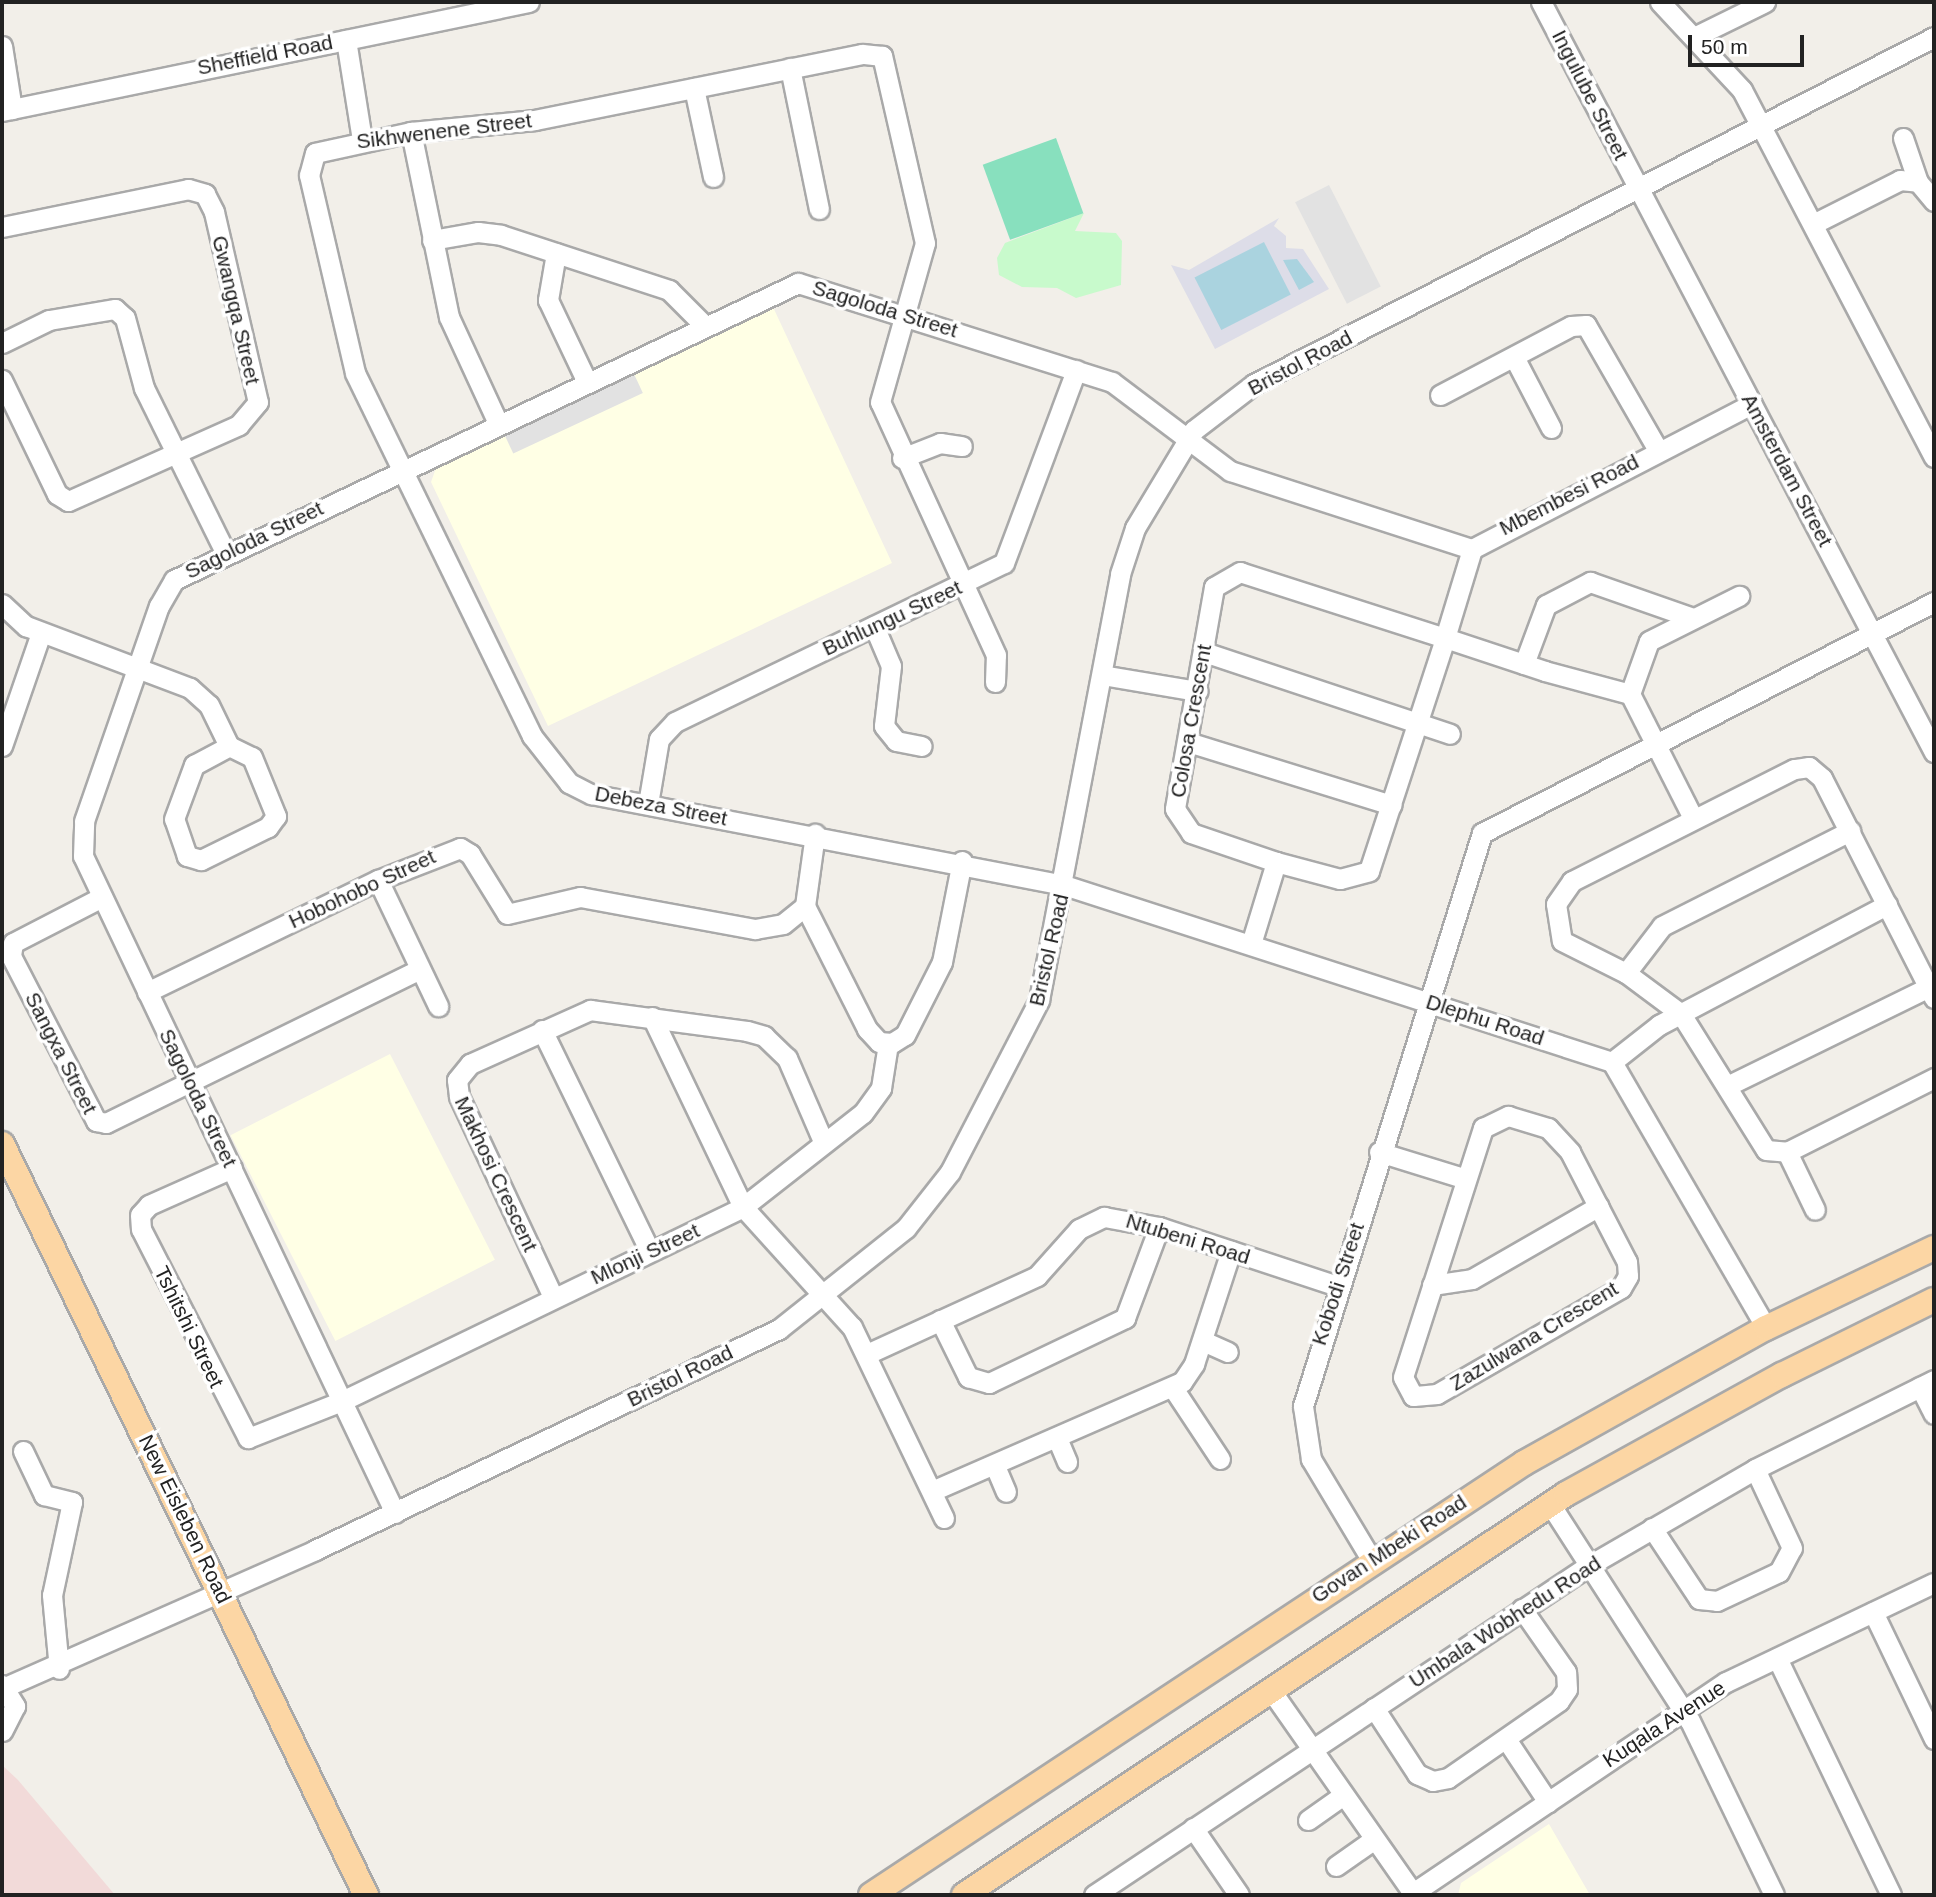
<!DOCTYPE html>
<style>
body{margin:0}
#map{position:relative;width:1936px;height:1897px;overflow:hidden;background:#f2efe9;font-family:Helvetica,sans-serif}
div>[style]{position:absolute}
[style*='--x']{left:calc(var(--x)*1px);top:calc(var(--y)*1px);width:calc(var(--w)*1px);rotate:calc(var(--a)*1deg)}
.commercial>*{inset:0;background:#f2dad9}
.education>*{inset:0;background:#ffffe5;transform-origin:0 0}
.park>*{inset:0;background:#c8facc}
.pitch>*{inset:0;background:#88e0be;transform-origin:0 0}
.parking>*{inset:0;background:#e2e2e2;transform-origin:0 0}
.plaza>*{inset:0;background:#dddde8}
.water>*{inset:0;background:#aad3df;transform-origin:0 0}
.roads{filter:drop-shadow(2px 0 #a9a9a9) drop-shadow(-2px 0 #a9a9a9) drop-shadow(0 2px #a9a9a9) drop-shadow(0 -2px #a9a9a9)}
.minor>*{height:19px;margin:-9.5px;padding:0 9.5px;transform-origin:9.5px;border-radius:9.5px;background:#fff}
.major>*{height:24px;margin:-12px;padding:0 12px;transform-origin:12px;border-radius:12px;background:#fcd6a4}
span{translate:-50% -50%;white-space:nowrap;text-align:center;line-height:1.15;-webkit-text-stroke:7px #fff;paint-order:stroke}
.street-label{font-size:21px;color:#222}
.frame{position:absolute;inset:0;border:4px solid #222;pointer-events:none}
.scale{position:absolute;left:1688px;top:35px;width:116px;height:32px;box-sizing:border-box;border:4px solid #222;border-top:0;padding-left:9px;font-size:21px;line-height:24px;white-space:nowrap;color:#222;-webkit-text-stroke:5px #fff;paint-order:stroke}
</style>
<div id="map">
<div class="commercial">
<i style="clip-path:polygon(2px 1765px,18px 1780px,115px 1895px,2px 1895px)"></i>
</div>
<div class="education">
<i style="clip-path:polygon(773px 307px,892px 563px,548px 726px,431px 482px,436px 468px)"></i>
<i style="left:390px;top:1054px;width:231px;height:179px;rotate:63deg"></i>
<i style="clip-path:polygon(1549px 1824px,1590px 1895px,1458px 1895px,1461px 1883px)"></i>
</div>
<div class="park">
<i style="clip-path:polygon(1084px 213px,1075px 231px,1116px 233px,1122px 241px,1121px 285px,1076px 298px,1057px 288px,1022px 287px,999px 275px,997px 258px,1005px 243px)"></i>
</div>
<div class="pitch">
<i style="left:1056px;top:138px;width:80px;height:78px;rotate:70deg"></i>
</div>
<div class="parking">
<i style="left:1329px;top:185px;width:114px;height:38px;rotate:63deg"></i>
<i style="left:634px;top:374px;width:21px;height:143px;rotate:65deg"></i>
</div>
<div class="plaza">
<i style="clip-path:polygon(1279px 218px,1274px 226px,1286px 236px,1286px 248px,1303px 249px,1329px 289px,1215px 349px,1171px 265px,1189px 270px)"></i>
</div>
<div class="water">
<i style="left:1264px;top:242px;width:59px;height:78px;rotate:63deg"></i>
<i style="clip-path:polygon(1297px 259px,1314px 282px,1299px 290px,1283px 260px)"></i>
</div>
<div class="roads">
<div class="minor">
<i style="--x:1541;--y:2;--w:847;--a:62.35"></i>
<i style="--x:1660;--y:2;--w:120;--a:47"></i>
<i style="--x:1742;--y:90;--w:414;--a:62.4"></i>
<i style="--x:1696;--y:36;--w:77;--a:-26.2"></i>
<i style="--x:346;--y:40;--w:101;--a:80.9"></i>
<i style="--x:2;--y:46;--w:64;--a:81"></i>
<i style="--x:790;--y:68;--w:144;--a:78.4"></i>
<i style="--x:694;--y:88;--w:91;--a:77.9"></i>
<i style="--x:2;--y:111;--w:538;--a:-11.69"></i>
<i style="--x:411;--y:132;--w:189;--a:78.4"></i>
<i style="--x:449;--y:317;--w:117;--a:65.2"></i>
<i style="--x:1903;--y:138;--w:46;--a:71.2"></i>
<i style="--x:1815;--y:223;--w:95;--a:-26.8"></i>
<i style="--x:1900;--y:180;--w:18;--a:6"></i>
<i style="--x:1918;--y:182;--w:25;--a:50"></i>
<i style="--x:2;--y:227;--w:190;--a:-11.5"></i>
<i style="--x:188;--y:189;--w:18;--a:16"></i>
<i style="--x:205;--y:194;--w:20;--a:63"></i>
<i style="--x:214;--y:212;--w:195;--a:77"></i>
<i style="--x:258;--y:402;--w:30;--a:130"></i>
<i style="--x:239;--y:425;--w:187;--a:156"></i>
<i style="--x:68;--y:501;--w:13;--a:-148"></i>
<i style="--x:57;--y:494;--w:127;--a:-115.8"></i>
<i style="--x:432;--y:240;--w:47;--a:-9.9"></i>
<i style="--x:478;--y:232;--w:23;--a:7"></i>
<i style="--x:501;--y:235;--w:177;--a:18.1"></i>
<i style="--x:669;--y:290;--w:48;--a:45"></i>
<i style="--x:556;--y:253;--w:48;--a:99.7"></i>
<i style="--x:548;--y:300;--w:89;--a:64.6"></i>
<i style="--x:2;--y:343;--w:52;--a:-26.1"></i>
<i style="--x:49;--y:320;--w:67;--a:-9.5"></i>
<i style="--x:115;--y:309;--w:13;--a:42"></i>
<i style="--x:125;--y:318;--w:73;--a:74.8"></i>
<i style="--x:144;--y:388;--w:183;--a:63.7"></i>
<i style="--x:1514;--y:357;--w:80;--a:62.5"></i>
<i style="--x:1440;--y:395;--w:148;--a:-27.8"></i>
<i style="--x:1571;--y:326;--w:15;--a:-4"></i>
<i style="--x:1586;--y:325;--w:144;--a:60.1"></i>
<i style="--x:902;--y:458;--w:41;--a:-21.5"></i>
<i style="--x:940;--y:443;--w:22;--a:8"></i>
<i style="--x:2;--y:604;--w:33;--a:43"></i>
<i style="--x:26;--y:626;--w:175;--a:20.7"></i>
<i style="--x:190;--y:688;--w:25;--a:42"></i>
<i style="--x:209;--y:705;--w:46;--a:64"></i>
<i style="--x:874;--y:626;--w:43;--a:67"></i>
<i style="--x:891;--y:666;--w:60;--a:96.7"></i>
<i style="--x:884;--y:726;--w:19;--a:51"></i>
<i style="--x:896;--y:741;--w:26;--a:11"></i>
<i style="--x:1204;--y:652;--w:259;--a:18.4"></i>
<i style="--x:1524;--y:664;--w:63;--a:-69.6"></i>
<i style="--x:1546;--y:605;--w:50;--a:-27.6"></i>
<i style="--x:1590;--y:582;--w:109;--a:19.3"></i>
<i style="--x:1102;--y:675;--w:97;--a:9.5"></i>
<i style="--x:995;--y:682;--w:27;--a:-88"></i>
<i style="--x:996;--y:655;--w:278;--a:-114.6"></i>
<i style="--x:880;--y:402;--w:165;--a:-74.2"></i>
<i style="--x:925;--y:243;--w:192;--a:-102.9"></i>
<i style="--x:882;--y:56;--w:20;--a:-174"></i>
<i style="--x:862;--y:54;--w:334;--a:168.6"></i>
<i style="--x:535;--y:120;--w:125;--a:174.5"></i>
<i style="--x:411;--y:132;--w:98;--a:167.7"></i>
<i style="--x:315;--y:153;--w:23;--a:105"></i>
<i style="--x:309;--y:175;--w:203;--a:76.9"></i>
<i style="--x:355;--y:373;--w:404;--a:64"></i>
<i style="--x:532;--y:736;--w:60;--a:51.8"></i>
<i style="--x:569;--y:783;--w:25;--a:27"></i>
<i style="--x:591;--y:794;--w:482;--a:10.9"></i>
<i style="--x:1064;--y:885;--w:576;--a:17.9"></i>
<i style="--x:1612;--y:1062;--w:307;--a:59.9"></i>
<i style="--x:1630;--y:694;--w:56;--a:-70.3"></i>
<i style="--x:1649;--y:641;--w:101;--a:-26.6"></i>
<i style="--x:1188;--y:742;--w:213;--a:17.2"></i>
<i style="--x:2;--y:746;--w:120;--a:-71"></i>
<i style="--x:229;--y:746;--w:25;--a:26"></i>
<i style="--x:252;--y:757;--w:64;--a:67.9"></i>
<i style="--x:276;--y:816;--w:14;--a:126"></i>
<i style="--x:268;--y:827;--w:75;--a:153.8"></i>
<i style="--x:201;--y:860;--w:15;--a:-164"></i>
<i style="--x:187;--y:856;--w:39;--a:-109"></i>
<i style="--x:174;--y:819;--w:58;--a:-69.7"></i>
<i style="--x:194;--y:765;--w:40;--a:-28"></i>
<i style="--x:648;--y:804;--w:66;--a:-80.4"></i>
<i style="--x:659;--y:739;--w:23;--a:-47"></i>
<i style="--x:675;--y:722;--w:365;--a:-25.8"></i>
<i style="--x:1004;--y:563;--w:206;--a:-69.5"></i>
<i style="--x:1693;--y:818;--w:139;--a:-116.9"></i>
<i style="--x:1630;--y:694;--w:88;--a:-164.9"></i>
<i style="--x:1545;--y:671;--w:105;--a:-161.7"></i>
<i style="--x:1445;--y:638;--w:215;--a:-162.2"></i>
<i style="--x:1240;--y:572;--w:30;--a:150"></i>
<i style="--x:1214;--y:587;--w:225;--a:100"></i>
<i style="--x:1175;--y:809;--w:29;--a:56"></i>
<i style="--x:1191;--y:833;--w:90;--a:18.8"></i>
<i style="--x:1276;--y:862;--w:66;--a:14.9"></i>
<i style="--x:1340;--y:879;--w:30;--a:-15"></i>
<i style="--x:1369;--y:871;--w:245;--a:-71.9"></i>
<i style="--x:1445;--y:638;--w:93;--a:-73.1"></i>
<i style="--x:1472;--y:549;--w:315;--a:-27.4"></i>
<i style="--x:378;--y:880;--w:140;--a:64.5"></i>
<i style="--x:102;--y:897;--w:100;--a:152.7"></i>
<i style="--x:13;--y:943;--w:13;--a:99"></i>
<i style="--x:11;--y:956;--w:186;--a:62.7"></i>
<i style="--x:96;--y:1121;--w:10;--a:11"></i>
<i style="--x:106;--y:1123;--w:347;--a:-26.1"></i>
<i style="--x:805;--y:906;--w:138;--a:63.2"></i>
<i style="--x:867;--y:1029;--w:18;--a:47"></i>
<i style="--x:879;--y:1042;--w:13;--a:4"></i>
<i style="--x:892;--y:1043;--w:15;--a:-32"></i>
<i style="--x:905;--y:1035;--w:82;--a:-63.1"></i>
<i style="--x:942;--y:962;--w:103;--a:-78.8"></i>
<i style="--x:1251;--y:944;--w:86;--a:-73"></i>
<i style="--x:1626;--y:973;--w:59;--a:-52.5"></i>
<i style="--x:1662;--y:926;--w:211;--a:-26.8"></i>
<i style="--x:147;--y:992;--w:257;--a:-25.9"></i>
<i style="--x:378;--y:880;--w:88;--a:-21.3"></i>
<i style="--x:460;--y:848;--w:12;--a:31"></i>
<i style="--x:470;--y:854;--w:70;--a:58.3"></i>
<i style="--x:507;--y:914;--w:75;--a:-13.1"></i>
<i style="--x:580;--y:897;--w:178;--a:10.4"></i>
<i style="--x:755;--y:929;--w:28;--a:-10"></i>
<i style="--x:783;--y:924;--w:28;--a:-39"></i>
<i style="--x:805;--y:906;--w:73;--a:-82.1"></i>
<i style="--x:1934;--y:998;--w:247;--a:-117"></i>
<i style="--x:1822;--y:778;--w:17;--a:-140"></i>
<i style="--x:1809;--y:767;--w:15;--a:172"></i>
<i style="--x:1794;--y:769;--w:249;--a:153.2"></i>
<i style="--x:1572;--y:881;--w:28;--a:125"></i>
<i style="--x:1556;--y:904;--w:37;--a:81"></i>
<i style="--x:1562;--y:941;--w:72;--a:26.6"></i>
<i style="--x:1626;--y:973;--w:69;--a:36.7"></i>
<i style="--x:1681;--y:1014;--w:160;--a:58"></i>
<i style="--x:1766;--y:1150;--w:21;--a:5"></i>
<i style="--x:1787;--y:1152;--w:165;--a:-26.7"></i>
<i style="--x:652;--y:1017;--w:211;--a:64.4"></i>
<i style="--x:743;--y:1207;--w:162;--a:47.8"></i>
<i style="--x:852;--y:1327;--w:212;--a:64.3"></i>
<i style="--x:542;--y:1030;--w:246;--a:64"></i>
<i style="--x:1612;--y:1062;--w:60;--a:-38.2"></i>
<i style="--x:1659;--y:1025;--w:258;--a:-27.8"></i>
<i style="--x:1727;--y:1086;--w:225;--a:-26.1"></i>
<i style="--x:1508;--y:1116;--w:42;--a:16.7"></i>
<i style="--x:1548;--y:1128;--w:33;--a:47"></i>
<i style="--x:1570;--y:1152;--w:124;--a:62.6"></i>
<i style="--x:1627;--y:1262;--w:14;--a:86"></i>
<i style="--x:1628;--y:1276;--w:14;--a:120"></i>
<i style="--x:1621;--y:1288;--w:212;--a:150.1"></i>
<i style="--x:1437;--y:1394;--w:24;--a:175"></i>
<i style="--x:1413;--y:1396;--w:21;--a:-118"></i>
<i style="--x:1403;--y:1377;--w:262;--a:-72.2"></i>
<i style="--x:1483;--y:1128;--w:28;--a:-26"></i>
<i style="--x:1379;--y:1152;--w:91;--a:17.2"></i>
<i style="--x:1787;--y:1152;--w:64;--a:64.2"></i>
<i style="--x:232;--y:1168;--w:91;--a:156"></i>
<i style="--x:149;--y:1205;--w:13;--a:132"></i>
<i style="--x:140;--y:1215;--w:14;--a:86"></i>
<i style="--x:141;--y:1229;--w:235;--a:62.9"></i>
<i style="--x:248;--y:1438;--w:101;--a:-21.5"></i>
<i style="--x:342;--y:1401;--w:445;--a:-25.8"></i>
<i style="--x:743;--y:1207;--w:152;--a:-38.1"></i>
<i style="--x:863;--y:1113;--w:31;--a:-54"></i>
<i style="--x:881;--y:1088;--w:45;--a:-81"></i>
<i style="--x:1432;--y:1285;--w:40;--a:-8.5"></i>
<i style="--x:1472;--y:1279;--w:146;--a:-29.9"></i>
<i style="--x:553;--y:1297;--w:222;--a:-115.1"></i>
<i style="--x:459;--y:1096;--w:16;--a:-97"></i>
<i style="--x:457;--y:1080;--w:21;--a:-51"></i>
<i style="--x:470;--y:1064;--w:132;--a:-24.2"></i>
<i style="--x:590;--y:1010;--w:158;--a:7.6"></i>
<i style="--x:747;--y:1031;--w:18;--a:16"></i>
<i style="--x:764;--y:1036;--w:32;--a:44"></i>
<i style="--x:787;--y:1058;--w:90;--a:66.6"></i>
<i style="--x:940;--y:1320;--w:64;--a:63.8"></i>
<i style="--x:968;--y:1377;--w:22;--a:16"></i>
<i style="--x:989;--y:1383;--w:151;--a:-25.5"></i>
<i style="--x:1125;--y:1318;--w:97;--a:-69.5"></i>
<i style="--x:1203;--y:1341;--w:27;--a:24"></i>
<i style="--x:867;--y:1354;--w:187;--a:-24.6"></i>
<i style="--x:1037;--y:1276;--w:63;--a:-48.2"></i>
<i style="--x:1079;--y:1229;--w:28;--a:-26"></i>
<i style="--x:1104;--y:1217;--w:56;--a:10.3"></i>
<i style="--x:1159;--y:1227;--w:188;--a:18.3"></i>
<i style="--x:1920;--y:1387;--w:30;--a:63"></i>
<i style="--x:1173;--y:1388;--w:85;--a:56.5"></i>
<i style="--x:1057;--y:1438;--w:26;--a:67"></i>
<i style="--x:23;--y:1451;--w:49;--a:64.5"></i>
<i style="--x:44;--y:1495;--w:29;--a:14"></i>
<i style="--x:72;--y:1502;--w:95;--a:102.1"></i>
<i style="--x:52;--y:1595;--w:74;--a:84.6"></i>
<i style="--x:995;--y:1466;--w:28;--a:67"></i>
<i style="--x:932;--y:1491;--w:273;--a:-23.6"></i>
<i style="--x:1182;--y:1382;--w:22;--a:-56"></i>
<i style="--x:1194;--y:1364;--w:119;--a:-71.9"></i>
<i style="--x:1550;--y:1504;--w:258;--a:57.2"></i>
<i style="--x:1690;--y:1721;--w:193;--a:64.2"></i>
<i style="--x:395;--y:1513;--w:727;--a:-115.4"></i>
<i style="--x:83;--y:856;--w:35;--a:-88"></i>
<i style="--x:84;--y:821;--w:228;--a:-70.8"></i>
<i style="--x:159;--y:606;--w:30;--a:-60"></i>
<i style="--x:174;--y:580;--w:691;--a:-25.45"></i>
<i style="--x:798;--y:283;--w:329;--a:17.5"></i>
<i style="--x:1112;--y:382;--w:148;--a:37"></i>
<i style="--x:1230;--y:471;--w:254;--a:17.9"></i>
<i style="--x:1652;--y:1528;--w:85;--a:56.5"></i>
<i style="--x:1699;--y:1599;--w:18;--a:6"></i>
<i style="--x:1717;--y:1601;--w:68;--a:-25.1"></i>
<i style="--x:1779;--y:1572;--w:27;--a:-62"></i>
<i style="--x:1792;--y:1548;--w:87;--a:-115.1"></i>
<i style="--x:1371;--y:1559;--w:117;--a:-121"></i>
<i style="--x:1311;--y:1459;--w:54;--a:-98.6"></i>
<i style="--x:1303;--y:1406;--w:600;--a:-72.65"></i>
<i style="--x:1482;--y:833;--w:508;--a:-27.07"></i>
<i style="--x:1873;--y:1612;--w:141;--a:64.3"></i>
<i style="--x:1777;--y:1658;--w:263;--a:64.3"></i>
<i style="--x:2;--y:1685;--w:25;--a:58"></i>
<i style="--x:15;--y:1706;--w:28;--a:117"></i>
<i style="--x:5;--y:1687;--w:339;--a:-23.8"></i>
<i style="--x:315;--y:1550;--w:514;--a:-25.47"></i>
<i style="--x:779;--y:1329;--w:162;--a:-38.5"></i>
<i style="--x:906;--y:1228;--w:71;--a:-51.8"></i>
<i style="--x:950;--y:1172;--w:194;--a:-62.6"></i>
<i style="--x:1039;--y:1000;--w:434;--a:-79.2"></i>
<i style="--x:1120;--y:574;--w:48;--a:-71.9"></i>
<i style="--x:1135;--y:528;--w:114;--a:-59"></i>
<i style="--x:1194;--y:430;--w:76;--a:-37.5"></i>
<i style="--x:1254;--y:384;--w:763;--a:-27.03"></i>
<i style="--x:1270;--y:1689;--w:251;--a:55"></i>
<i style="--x:1374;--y:1708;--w:79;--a:56.9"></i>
<i style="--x:1417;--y:1774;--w:17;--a:24"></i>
<i style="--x:1433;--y:1781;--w:15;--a:-11"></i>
<i style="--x:1448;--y:1778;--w:135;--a:-34.7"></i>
<i style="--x:1559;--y:1701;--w:14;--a:-56"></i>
<i style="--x:1567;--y:1689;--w:17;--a:-93"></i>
<i style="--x:1566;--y:1672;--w:77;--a:-124.9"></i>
<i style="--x:1506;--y:1739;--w:76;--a:56.3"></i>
<i style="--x:1308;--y:1820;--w:42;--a:-35.2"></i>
<i style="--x:1193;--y:1828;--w:81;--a:55.5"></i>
<i style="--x:1336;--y:1866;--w:45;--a:-35.1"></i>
<i style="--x:1094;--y:1895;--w:594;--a:-33.66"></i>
<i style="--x:1588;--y:1566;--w:193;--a:-30.1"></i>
<i style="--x:1755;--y:1469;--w:200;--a:-26.4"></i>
<i style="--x:1410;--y:1895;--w:381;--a:-34"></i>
<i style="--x:1726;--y:1682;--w:230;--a:-25.5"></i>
</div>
<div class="major">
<i style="--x:2;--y:1144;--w:835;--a:64.14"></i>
<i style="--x:871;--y:1895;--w:783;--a:-33.49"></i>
<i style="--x:1524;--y:1463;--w:277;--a:-29.2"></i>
<i style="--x:1766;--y:1328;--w:186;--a:-25.5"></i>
<i style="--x:964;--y:1895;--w:723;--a:-33.67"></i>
<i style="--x:1566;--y:1494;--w:247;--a:-28.9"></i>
<i style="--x:1782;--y:1375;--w:169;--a:-26.3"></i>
</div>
</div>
<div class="street-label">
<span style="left:265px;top:55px;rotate:-11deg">Sheffield Road</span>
<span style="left:1590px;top:95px;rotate:63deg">Ingulube Street</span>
<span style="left:444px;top:131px;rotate:-7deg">Sikhwenene Street</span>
<span style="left:885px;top:309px;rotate:17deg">Sagoloda Street</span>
<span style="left:236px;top:310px;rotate:77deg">Gwangqa Street</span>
<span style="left:1300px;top:363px;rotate:-28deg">Bristol Road</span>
<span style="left:1787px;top:470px;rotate:62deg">Amsterdam Street</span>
<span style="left:1569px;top:495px;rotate:-27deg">Mbembesi Road</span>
<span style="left:254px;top:540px;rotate:-26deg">Sagoloda Street</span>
<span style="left:892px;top:618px;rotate:-25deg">Buhlungu Street</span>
<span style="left:1191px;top:721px;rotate:-80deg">Colosa Crescent</span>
<span style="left:661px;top:806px;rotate:11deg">Debeza Street</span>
<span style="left:362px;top:889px;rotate:-25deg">Hobohobo Street</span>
<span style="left:1049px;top:950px;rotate:-77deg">Bristol Road</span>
<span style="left:1485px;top:1020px;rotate:18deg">Dlephu Road</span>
<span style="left:61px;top:1053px;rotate:63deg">Sangxa Street</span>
<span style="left:198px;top:1098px;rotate:64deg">Sagoloda Street</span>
<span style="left:496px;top:1174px;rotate:65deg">Makhosi Crescent</span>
<span style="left:1188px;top:1239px;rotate:17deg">Ntubeni Road</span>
<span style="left:645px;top:1254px;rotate:-25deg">Mlonji Street</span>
<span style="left:1338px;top:1284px;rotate:-72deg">Kobodi Street</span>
<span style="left:189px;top:1327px;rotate:64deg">Tshitshi Street</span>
<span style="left:1534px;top:1336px;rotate:-31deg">Zazulwana Crescent</span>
<span style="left:680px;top:1376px;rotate:-26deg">Bristol Road</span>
<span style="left:185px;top:1519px;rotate:64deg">New Eisleben Road</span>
<span style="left:1389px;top:1549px;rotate:-33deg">Govan Mbeki Road</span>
<span style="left:1505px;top:1622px;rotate:-33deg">Umbala Wobhedu Road</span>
<span style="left:1664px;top:1724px;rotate:-33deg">Kuqala Avenue</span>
</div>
<div class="frame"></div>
<div class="scale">50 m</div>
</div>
